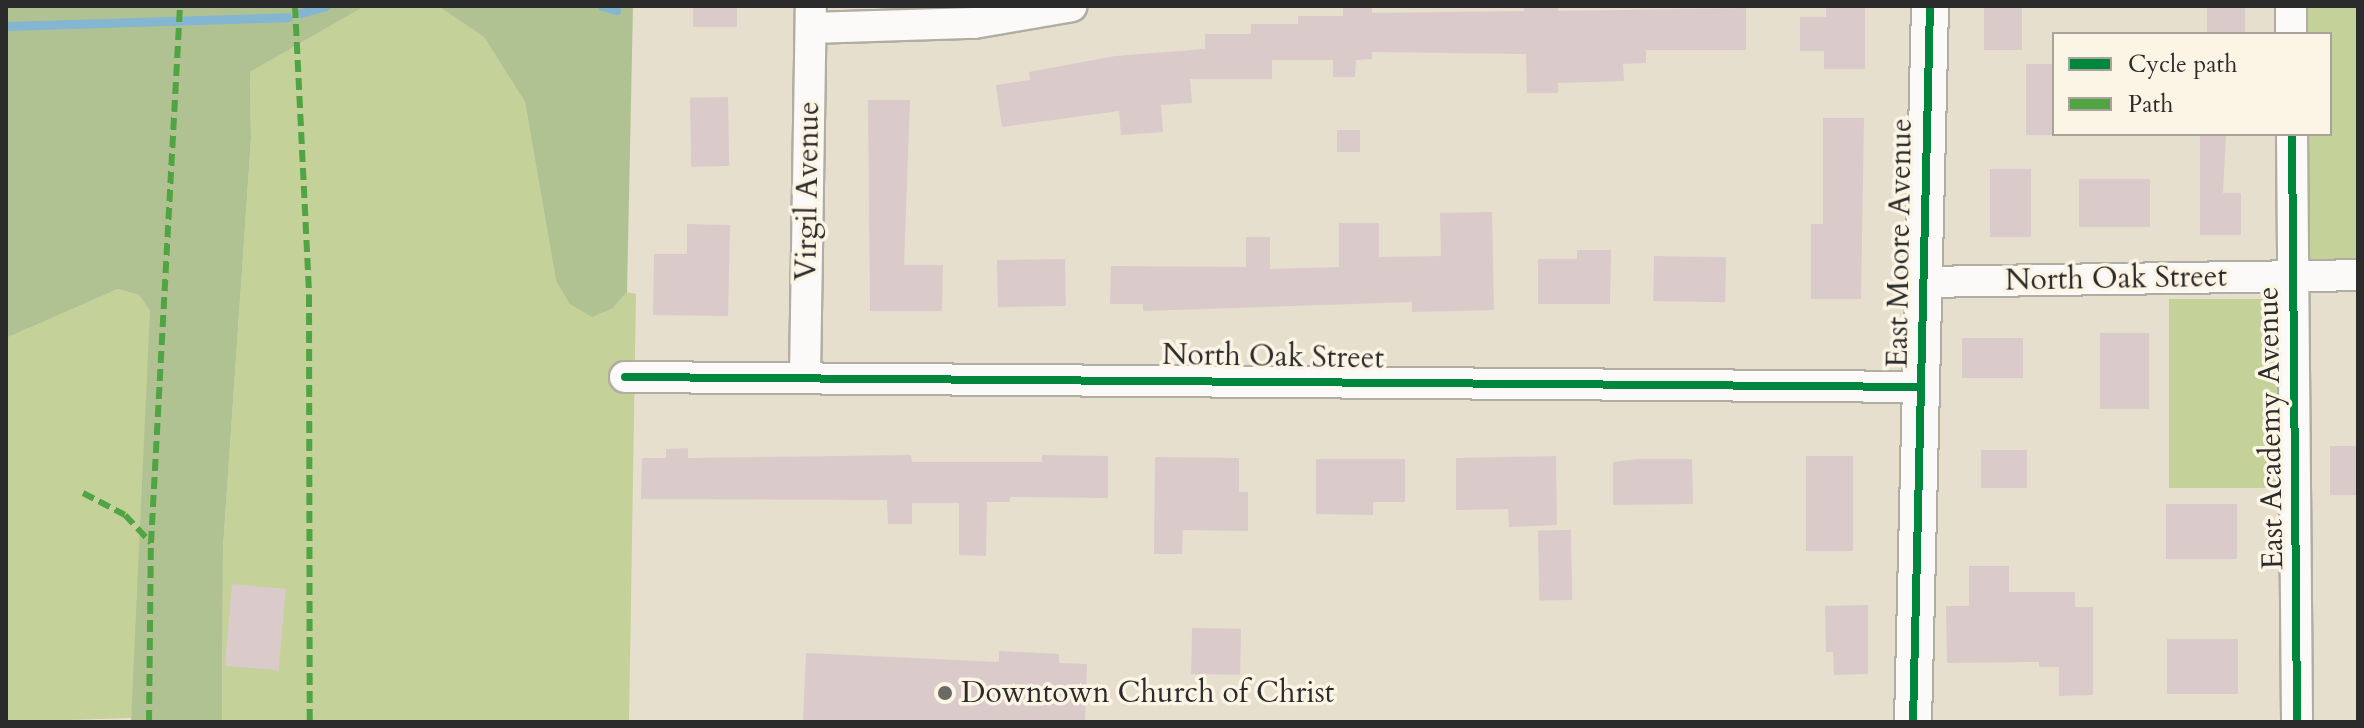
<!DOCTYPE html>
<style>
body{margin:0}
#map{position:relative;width:2364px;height:728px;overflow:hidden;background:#e6dfce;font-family:Cardo,serif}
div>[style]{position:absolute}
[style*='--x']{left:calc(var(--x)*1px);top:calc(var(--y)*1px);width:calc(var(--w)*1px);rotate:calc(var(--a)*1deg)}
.green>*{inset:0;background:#c4d198;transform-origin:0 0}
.forest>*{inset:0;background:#b1c292}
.stream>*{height:9px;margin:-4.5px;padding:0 4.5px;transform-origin:4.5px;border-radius:4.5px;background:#84b6d1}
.building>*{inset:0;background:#dacac9;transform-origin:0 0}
.roads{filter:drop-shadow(2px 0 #b2ada3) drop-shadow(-2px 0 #b2ada3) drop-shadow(0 2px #b2ada3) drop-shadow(0 -2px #b2ada3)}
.minor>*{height:30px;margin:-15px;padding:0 15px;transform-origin:15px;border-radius:15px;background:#fbfaf8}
.tertiary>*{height:36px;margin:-18px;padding:0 18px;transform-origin:18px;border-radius:18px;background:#fbfaf8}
.quiet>*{height:6px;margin-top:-3px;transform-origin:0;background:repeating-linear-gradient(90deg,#51a443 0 12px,transparent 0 18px)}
.cycleway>*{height:8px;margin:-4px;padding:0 4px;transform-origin:4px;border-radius:4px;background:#00873e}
.dots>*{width:22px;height:22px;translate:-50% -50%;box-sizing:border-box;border:4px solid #fcf5e5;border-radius:50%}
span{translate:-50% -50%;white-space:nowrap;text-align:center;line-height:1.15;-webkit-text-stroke:7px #fcf5e5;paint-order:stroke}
.street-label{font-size:30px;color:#2b2b2b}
.poi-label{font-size:30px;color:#2b2b2b}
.left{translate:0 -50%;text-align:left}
.frame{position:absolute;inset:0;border:8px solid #2b2b2b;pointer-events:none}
.legend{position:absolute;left:2052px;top:32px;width:280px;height:104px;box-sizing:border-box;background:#fcf5e5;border:2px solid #a8a49b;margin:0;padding:10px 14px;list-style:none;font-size:24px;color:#2b2b2b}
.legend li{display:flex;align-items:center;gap:16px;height:40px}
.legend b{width:40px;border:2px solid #a8a49b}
</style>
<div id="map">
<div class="green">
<i style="clip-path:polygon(365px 6px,438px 6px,484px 37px,525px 102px,556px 281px,613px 308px,627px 292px,636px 294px,629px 722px,222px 722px,223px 548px,251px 139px,250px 72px)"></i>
<i style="clip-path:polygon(2302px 6px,2358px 6px,2358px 264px,2303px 265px,2303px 134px,2330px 134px,2330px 34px,2302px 34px)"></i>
<i style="clip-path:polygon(118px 289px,139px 295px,150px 311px,152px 340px,132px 718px,6px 722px,6px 338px)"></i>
<i style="left:2278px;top:299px;width:189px;height:109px;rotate:90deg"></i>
</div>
<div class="forest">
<i style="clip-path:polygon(6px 6px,365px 6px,250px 72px,251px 139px,223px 548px,222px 722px,131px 722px,150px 311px,139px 295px,118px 289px,6px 338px)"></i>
<i style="clip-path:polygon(438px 6px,633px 6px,627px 292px,613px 308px,592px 317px,570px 304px,556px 281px,525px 102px,484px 37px)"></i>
</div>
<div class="stream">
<i style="--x:602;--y:6;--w:15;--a:16"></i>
<i style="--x:301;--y:13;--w:26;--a:-16"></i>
<i style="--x:6;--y:26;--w:282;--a:-1.8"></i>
</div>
<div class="building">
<i style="left:693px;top:6px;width:44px;height:21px"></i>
<i style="clip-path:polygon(1343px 6px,1372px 6px,1372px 13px,1524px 11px,1524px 6px,1558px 6px,1558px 11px,1746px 8px,1746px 50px,1646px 50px,1646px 63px,1623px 64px,1624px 81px,1558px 83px,1558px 93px,1527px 93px,1526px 54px,1372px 52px,1372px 59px,1356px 60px,1355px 77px,1333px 77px,1333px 60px,1272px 60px,1272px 79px,1190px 79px,1192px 103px,1161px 105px,1163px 132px,1121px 135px,1119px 111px,1002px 127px,996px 85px,1030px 80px,1029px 72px,1115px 56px,1205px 49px,1205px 34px,1251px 34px,1251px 24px,1298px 24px,1298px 16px,1343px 16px)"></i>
<i style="clip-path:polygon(1826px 6px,1865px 6px,1865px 69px,1824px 69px,1824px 51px,1800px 51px,1800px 17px,1826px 17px)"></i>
<i style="left:1984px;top:6px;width:38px;height:44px"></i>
<i style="left:2207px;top:6px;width:38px;height:27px"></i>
<i style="left:2026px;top:64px;width:28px;height:71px"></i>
<i style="left:728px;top:97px;width:69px;height:38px;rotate:89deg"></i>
<i style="clip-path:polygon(868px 100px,910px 100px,904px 265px,943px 265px,942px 311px,870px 311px)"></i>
<i style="clip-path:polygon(1823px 118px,1864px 118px,1861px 299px,1811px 299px,1811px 224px,1823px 224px)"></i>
<i style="left:1337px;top:130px;width:23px;height:22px"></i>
<i style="clip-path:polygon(2200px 134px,2226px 134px,2223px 193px,2241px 193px,2241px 235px,2200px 235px)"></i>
<i style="left:1990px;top:169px;width:41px;height:68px"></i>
<i style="left:2079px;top:179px;width:71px;height:48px"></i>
<i style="clip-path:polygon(1492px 212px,1494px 310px,1412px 312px,1412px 302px,1143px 311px,1143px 304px,1110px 304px,1111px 266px,1246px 267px,1246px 237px,1270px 237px,1270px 269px,1339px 267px,1339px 223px,1379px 223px,1379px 257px,1441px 256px,1440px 213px)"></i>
<i style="clip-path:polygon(687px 224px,730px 225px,728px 316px,653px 315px,654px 254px,687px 254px)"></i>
<i style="clip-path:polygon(1577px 250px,1611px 250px,1610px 304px,1538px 304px,1538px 259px,1577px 259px)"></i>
<i style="left:1654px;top:256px;width:72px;height:45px;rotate:1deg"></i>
<i style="left:1065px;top:259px;width:47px;height:68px;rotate:89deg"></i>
<i style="left:2100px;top:333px;width:49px;height:76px"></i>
<i style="left:1962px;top:338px;width:61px;height:40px"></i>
<i style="left:2330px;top:446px;width:28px;height:49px"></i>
<i style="clip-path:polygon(688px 448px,688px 458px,911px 455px,912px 462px,1042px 462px,1042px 455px,1108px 456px,1108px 498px,1010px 497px,1010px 502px,987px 502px,986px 556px,959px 555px,959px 503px,912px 503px,912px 524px,888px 524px,887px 500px,641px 499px,642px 458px,666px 458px,666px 449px)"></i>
<i style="left:1981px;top:450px;width:46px;height:38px"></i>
<i style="clip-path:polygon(1556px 456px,1557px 525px,1509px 527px,1508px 509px,1456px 510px,1456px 458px)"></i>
<i style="left:1806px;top:456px;width:47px;height:95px"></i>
<i style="clip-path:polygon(1155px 457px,1239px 458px,1239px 492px,1248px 492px,1248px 531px,1183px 530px,1182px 554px,1154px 554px)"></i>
<i style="clip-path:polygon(1316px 459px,1405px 459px,1405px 502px,1373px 502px,1373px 515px,1316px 514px)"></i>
<i style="clip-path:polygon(1638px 459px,1692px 459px,1693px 504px,1613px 505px,1613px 462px)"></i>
<i style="left:2166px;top:504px;width:71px;height:55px"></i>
<i style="left:1571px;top:530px;width:70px;height:33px;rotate:89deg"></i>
<i style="clip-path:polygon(1969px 566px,2009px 566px,2009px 592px,2075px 592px,2075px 607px,2093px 607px,2093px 695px,2059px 696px,2059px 667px,2039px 667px,2039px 662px,1947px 663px,1946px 606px,1969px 606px)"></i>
<i style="left:232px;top:584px;width:54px;height:82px;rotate:5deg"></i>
<i style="clip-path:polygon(1868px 605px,1868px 674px,1834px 675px,1833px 652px,1826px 652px,1825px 606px)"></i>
<i style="left:1192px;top:628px;width:49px;height:46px;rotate:1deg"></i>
<i style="left:2167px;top:639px;width:71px;height:55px"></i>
<i style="clip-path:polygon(999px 651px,1059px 654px,1059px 663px,1087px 664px,1085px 722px,803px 722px,806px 653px,999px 662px)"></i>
</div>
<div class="roads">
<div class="minor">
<i style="--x:2291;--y:6;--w:28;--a:90"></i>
<i style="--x:811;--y:28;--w:163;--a:-1.8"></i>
<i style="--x:974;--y:23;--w:99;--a:-9.8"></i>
<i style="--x:2292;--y:134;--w:588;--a:89.51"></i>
<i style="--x:1923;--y:282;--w:435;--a:-0.9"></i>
<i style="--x:625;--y:377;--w:1295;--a:0.44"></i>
<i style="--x:805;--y:377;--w:371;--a:-89.1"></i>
</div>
<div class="tertiary">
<i style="--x:1913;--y:722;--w:716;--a:-88.64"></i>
</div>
</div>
<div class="quiet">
<i style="--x:295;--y:6;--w:289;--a:87.2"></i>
<i style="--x:309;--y:295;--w:427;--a:89.9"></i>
<i style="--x:83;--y:493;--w:47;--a:27.6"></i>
<i style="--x:125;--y:515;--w:38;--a:47"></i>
<i style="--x:149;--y:722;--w:179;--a:-89.4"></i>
<i style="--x:151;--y:543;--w:538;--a:-86.91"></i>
</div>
<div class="cycleway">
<i style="--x:2292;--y:134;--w:588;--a:89.51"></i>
<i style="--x:625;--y:377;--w:1295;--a:0.44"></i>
<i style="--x:1913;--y:722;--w:716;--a:-88.64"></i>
</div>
<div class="dots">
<i style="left:945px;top:693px;background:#6c6a64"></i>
</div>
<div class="street-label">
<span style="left:808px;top:191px;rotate:-89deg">Virgil Avenue</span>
<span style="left:1900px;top:243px;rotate:-89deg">East Moore Avenue</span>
<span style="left:2116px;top:279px;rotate:-1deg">North Oak Street</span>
<span style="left:1273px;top:357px;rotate:1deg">North Oak Street</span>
<span style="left:2271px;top:428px;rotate:-91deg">East Academy Avenue</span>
</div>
<div class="poi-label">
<span class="left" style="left:961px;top:693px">Downtown Church of Christ</span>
</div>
<div class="frame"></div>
<ul class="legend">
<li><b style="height:10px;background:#00873e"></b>Cycle path</li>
<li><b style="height:10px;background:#51a443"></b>Path</li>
</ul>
</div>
